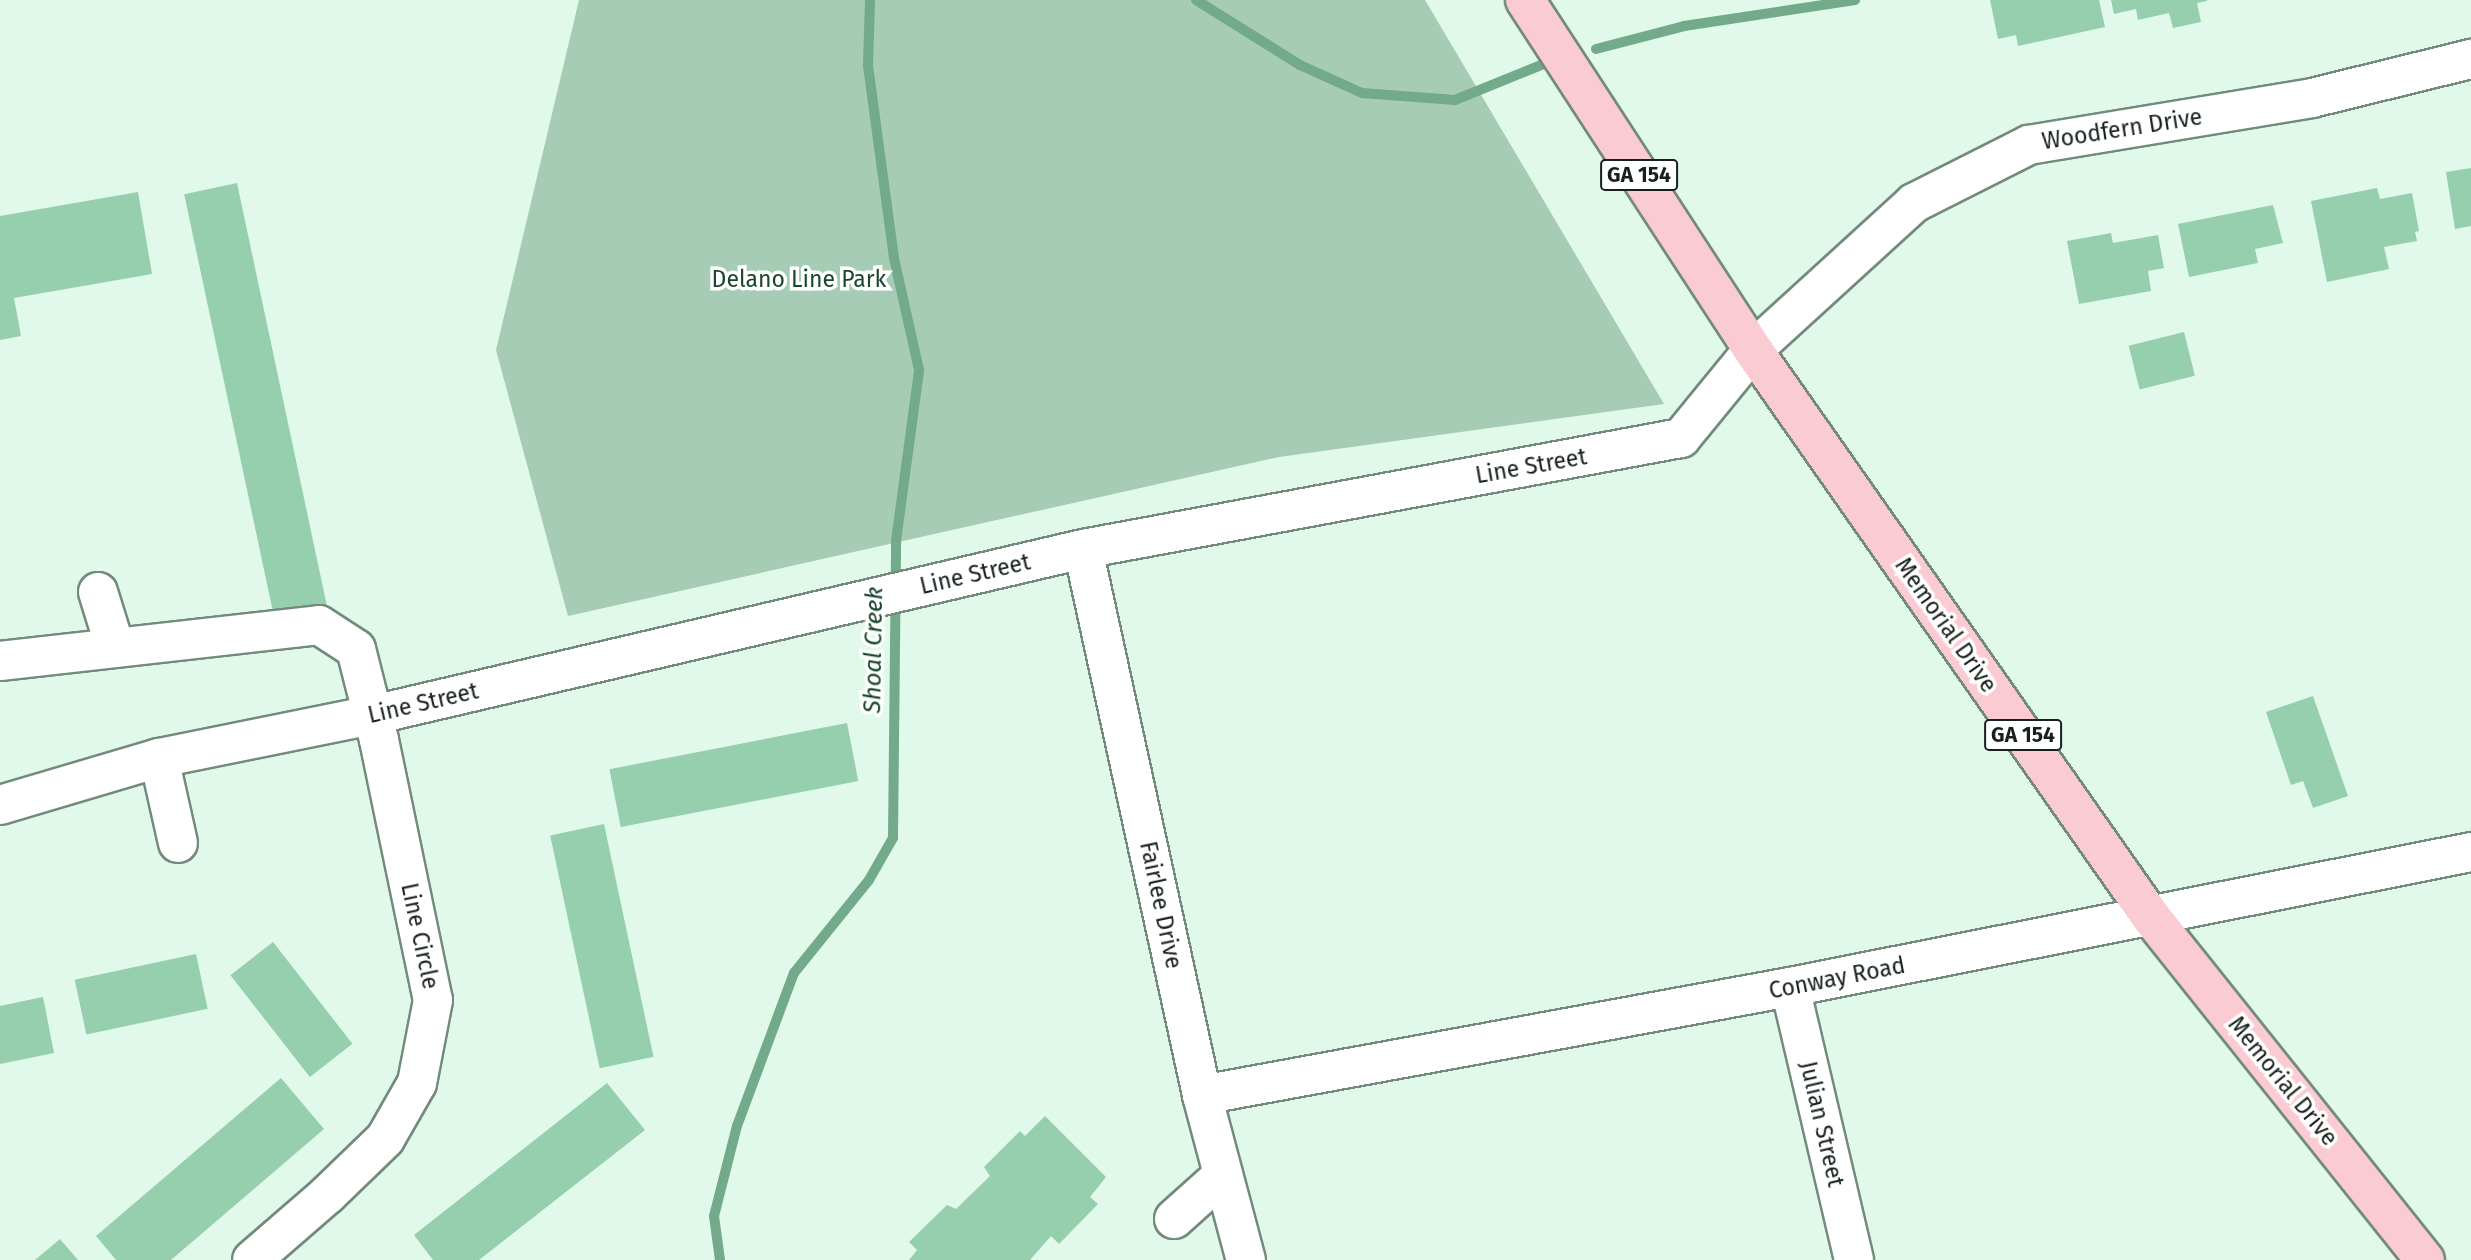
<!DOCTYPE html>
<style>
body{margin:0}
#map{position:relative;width:2471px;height:1260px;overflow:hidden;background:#e0f9ea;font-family:"Fira Sans",sans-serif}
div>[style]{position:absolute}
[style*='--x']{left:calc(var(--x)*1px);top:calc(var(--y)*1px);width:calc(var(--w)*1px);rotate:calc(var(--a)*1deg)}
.green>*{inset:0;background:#a6ccb6}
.stream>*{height:10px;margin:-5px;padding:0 5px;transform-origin:5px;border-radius:5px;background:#72aa8b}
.building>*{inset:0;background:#95cfae;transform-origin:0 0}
.roads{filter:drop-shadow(2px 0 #738a7c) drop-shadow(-2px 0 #738a7c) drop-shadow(0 2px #738a7c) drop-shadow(0 -2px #738a7c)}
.minor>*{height:38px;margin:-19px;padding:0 19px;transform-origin:19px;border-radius:19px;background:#fff}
.major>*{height:38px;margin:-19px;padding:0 19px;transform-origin:19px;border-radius:19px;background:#fbcbd3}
span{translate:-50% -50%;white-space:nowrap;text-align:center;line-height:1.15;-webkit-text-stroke:7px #fff;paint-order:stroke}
.shield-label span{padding:2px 5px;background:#fff;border:2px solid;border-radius:5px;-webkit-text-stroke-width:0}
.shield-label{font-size:21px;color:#17201b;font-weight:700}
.street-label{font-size:23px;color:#17201b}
.park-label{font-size:23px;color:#194630}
.water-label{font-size:24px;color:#0f3e28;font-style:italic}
</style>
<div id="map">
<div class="green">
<i style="clip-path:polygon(579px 0,1425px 0,1664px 404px,1279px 457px,568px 616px,496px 350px)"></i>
</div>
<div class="stream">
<i style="--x:1196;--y:0;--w:123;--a:32"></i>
<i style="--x:1300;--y:65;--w:68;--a:24.3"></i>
<i style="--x:1362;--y:93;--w:93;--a:4.3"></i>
<i style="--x:1455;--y:100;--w:109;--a:-22.1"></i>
<i style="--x:1596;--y:49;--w:91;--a:-14.6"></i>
<i style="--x:1684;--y:26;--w:173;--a:-8.6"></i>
<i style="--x:720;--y:1260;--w:44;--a:-97.8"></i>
<i style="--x:714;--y:1216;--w:93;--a:-75.7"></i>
<i style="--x:737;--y:1126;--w:163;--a:-69.6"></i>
<i style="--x:794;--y:973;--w:119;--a:-51.1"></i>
<i style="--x:869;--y:880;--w:48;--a:-60.3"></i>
<i style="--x:893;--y:838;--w:297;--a:-89.4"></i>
<i style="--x:896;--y:541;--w:173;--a:-82.3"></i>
<i style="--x:919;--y:370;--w:115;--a:-102.6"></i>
<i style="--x:894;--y:258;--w:195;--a:-97.7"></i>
<i style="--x:868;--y:65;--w:65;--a:-88.2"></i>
</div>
<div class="building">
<i style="clip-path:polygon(1990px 0,2099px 0,2105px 27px,2018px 46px,2016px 35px,1998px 39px)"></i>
<i style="clip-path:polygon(2111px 0,2207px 0,2207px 1px,2197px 3px,2201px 22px,2173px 28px,2169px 13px,2138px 20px,2136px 9px,2114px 14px)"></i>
<i style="clip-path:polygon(2471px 168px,2471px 226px,2455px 229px,2446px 172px)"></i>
<i style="left:237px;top:183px;width:437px;height:54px;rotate:78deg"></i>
<i style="clip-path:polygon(2377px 188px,2380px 199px,2412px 193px,2419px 231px,2415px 232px,2417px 241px,2384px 247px,2389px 269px,2327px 282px,2311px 201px)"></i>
<i style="clip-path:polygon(138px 192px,152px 274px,14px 298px,21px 336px,0 340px,0 216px)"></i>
<i style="clip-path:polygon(2273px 205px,2283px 243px,2255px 249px,2258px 263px,2189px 277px,2178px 224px)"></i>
<i style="clip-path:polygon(2111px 233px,2113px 243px,2158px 235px,2164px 268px,2148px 271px,2151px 291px,2079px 304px,2067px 241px)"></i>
<i style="left:2184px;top:332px;width:45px;height:57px;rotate:76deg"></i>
<i style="clip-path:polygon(2313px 696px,2348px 796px,2313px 808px,2303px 781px,2291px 785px,2266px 712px)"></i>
<i style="left:847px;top:723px;width:59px;height:242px;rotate:79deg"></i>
<i style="left:604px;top:824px;width:238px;height:55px;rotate:78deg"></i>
<i style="left:273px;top:942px;width:129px;height:54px;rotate:52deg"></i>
<i style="left:196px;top:954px;width:56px;height:124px;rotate:78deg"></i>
<i style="clip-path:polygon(43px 997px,54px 1053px,0 1064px,0 1006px)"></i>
<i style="clip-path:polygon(281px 1078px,324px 1129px,171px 1260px,116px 1260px,96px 1236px)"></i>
<i style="clip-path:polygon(607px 1083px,645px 1130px,479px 1260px,433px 1260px,414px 1235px)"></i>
<i style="clip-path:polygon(1045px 1116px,1106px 1177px,1090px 1197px,1098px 1204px,1059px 1244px,1051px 1236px,1030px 1260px,909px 1260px,917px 1250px,909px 1242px,947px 1205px,956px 1209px,990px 1176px,984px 1167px,1020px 1131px,1025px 1136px)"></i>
<i style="clip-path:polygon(60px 1239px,78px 1260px,35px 1260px)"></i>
</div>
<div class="roads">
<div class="minor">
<i style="--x:1083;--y:549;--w:559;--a:77.7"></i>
<i style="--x:1202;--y:1095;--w:171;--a:75.1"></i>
<i style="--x:98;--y:592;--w:58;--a:72.8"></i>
<i style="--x:0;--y:661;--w:321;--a:-6.4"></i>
<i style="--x:319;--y:625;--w:44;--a:33"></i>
<i style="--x:356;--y:649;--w:94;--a:75.8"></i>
<i style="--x:379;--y:740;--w:266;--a:78.3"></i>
<i style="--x:433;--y:1000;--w:85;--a:100.9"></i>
<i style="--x:417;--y:1083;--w:64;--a:119.7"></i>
<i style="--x:385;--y:1139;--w:81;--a:136"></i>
<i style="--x:327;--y:1195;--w:99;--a:139.1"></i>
<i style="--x:159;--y:758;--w:87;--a:77.4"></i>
<i style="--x:0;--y:805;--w:166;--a:-16.5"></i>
<i style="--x:159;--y:758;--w:218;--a:-11.4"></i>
<i style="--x:373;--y:715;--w:729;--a:-13.16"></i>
<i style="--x:1083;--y:549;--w:608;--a:-10.52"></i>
<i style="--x:1681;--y:438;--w:114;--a:-50.7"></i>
<i style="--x:1753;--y:350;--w:218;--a:-42.4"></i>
<i style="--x:1914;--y:203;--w:129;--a:-26.8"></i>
<i style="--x:2029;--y:145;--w:287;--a:-9.4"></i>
<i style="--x:2312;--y:98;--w:164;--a:-13.8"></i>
<i style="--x:1790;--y:987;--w:280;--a:76.8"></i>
<i style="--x:1202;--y:1095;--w:598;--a:-10.41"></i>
<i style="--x:1790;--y:987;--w:694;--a:-11.21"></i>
<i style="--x:1174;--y:1219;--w:66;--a:-41.9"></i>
</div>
<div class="major">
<i style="--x:1525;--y:0;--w:418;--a:56.9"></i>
<i style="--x:1753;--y:350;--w:693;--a:54.93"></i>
<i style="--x:2151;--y:917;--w:439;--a:51.4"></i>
</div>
</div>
<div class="shield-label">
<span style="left:1639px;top:175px">GA 154</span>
<span style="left:2023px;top:735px">GA 154</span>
</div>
<div class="street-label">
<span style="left:2122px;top:129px;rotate:-9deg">Woodfern Drive</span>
<span style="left:1531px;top:466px;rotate:-10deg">Line Street</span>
<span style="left:975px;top:574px;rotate:-13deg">Line Street</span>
<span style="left:1946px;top:625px;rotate:55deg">Memorial Drive</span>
<span style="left:423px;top:703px;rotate:-13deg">Line Street</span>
<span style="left:1161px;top:905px;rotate:78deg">Fairlee Drive</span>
<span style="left:420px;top:936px;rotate:78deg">Line Circle</span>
<span style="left:1837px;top:978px;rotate:-11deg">Conway Road</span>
<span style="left:2283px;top:1081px;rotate:51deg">Memorial Drive</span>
<span style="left:1822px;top:1124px;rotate:77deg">Julian Street</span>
</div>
<div class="park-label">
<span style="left:799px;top:279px">Delano Line Park</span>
</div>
<div class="water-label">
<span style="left:874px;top:650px;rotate:-89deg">Shoal Creek</span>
</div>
</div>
